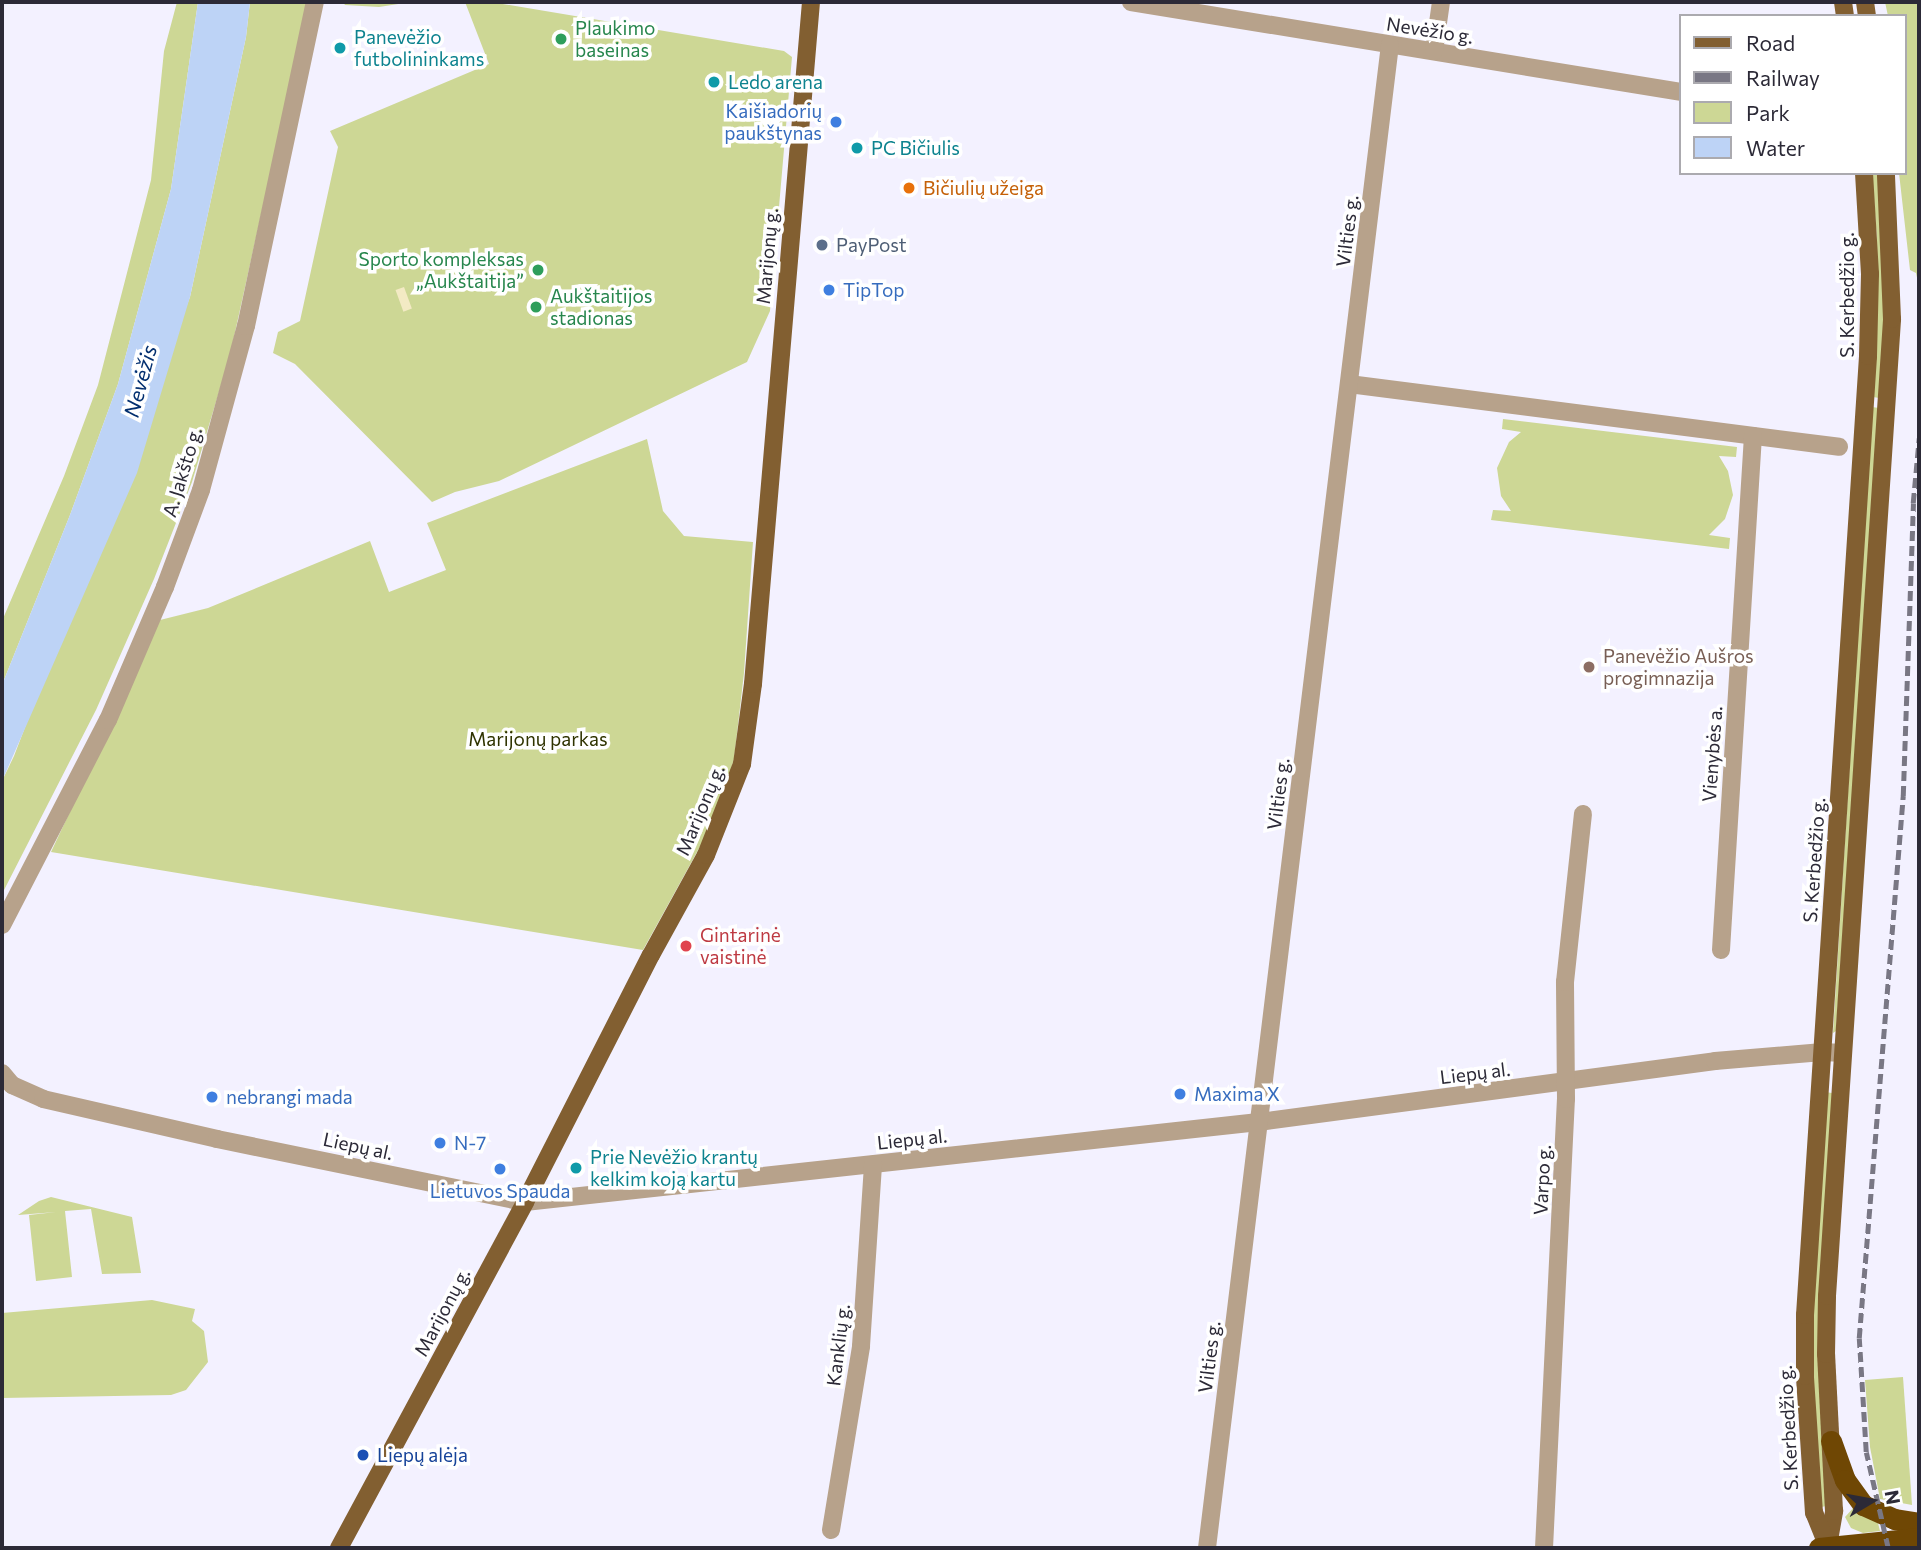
<!DOCTYPE html>
<meta charset="utf-8">
<style>
body{margin:0}
#map{position:relative;width:1921px;height:1550px;overflow:hidden;background:#f3f1ff;font-family:Commissioner,sans-serif}
div>[style]{position:absolute}
[style*='--x']{left:calc(var(--x)*1px);top:calc(var(--y)*1px);width:calc(var(--w)*1px);rotate:calc(var(--a)*1deg)}
.green>*{inset:0;background:#cdd795}
.sand>*{inset:0;background:#f3eac4;transform-origin:0 0}
.water>*{inset:0;background:#bdd3f6}
.minor>*{height:18px;margin:-9px;padding:0 9px;transform-origin:9px;border-radius:9px;background:#b7a28b}
.major>*{height:18px;margin:-9px;padding:0 9px;transform-origin:9px;border-radius:9px;background:#825f31}
.highway>*{height:21px;margin:-10.5px;padding:0 10.5px;transform-origin:10.5px;border-radius:10.5px;background:#6f4704}
.rail>*{height:4.5px;margin-top:-2.25px;transform-origin:0;background:repeating-linear-gradient(90deg,#797784 0 10px,transparent 0 15px)}
.dots>*{width:19px;height:19px;translate:-50% -50%;box-sizing:border-box;border:4px solid #fff;border-radius:50%}
span{translate:-50% -50%;white-space:nowrap;text-align:center;line-height:1.15;-webkit-text-stroke:7px #fff;paint-order:stroke}
.leisure-label{font-size:19px;color:#27864d}
.left{translate:0 -50%;text-align:left}
.right{translate:-100% -50%;text-align:right}
.street-label{font-size:19px;color:#2c2a37}
.culture-label{font-size:19px;color:#0d838f}
.shop-label{font-size:19px;color:#366cbe}
.food-label{font-size:19px;color:#c56008}
.service-label{font-size:19px;color:#4e5e75}
.education-label{font-size:19px;color:#785e54}
.park-label{font-size:19px;color:#2f3300}
.health-label{font-size:19px;color:#be3a42}
.transit-label{font-size:19px;color:#164399}
.water-label{font-size:21px;color:#032f6f;font-style:italic}
.frame{position:absolute;inset:0;border:4px solid #2c2a37;pointer-events:none}
.legend{position:absolute;left:1679px;top:14px;width:228px;height:161px;box-sizing:border-box;background:#fff;border:2px solid #abaaaf;margin:0;padding:9px 12px;list-style:none;font-size:21px;color:#2c2a37}
.legend li{display:flex;align-items:center;gap:14px;height:35px}
.legend b{width:35px;border:2px solid #abaaaf}
.north{position:absolute;left:1837px;top:1466px;width:70px;height:70px;-webkit-text-stroke:5px #fff;paint-order:stroke;rotate:80deg;font-size:19px;font-weight:700;line-height:28px;text-align:center;color:#2c2a37}
.north::after{content:'';display:block;margin:auto;width:24px;height:32px;background:#2c2a37;clip-path:polygon(50% 0,100% 100%,50% 72%,0 100%)}
</style>
<div id="map">
<div class="green">
<i style="clip-path:polygon(177px 2px,198px 2px,171px 189px,118px 384px,70px 515px,2px 685px,2px 621px,64px 476px,98px 385px,151px 180px,164px 51px)"></i>
<i style="clip-path:polygon(250px 2px,308px 2px,230px 355px,192px 482px,154px 579px,96px 710px,2px 894px,2px 781px,14px 756px,190px 297px,246px 37px)"></i>
<i style="clip-path:polygon(343px 2px,411px 2px,379px 7px,345px 5px)"></i>
<i style="clip-path:polygon(465px 2px,491px 2px,784px 51px,792px 57px,770px 311px,747px 362px,499px 481px,455px 492px,432px 502px,295px 364px,273px 353px,278px 332px,300px 321px,338px 147px,330px 131px,489px 64px)"></i>
<i style="clip-path:polygon(1885px 2px,1919px 2px,1919px 287px,1916px 273px,1910px 270px,1899px 173px,1905px 173px,1905px 16px,1888px 16px)"></i>
<i style="clip-path:polygon(1872px 173px,1879px 173px,1884px 326px,1879px 398px,1873px 397px,1877px 240px)"></i>
<i style="clip-path:polygon(1872px 407px,1879px 408px,1836px 1031px,1833px 1033px)"></i>
<i style="clip-path:polygon(1503px 419px,1737px 447px,1736px 457px,1719px 456px,1728px 471px,1733px 495px,1725px 519px,1709px 535px,1730px 538px,1729px 549px,1491px 520px,1493px 510px,1511px 511px,1501px 496px,1497px 468px,1509px 442px,1521px 432px,1502px 429px)"></i>
<i style="clip-path:polygon(647px 439px,663px 511px,684px 536px,753px 542px,744px 673px,734px 759px,724px 794px,707px 834px,643px 950px,51px 852px,160px 620px,208px 608px,370px 541px,389px 592px,446px 570px,427px 523px)"></i>
<i style="clip-path:polygon(1825px 1092px,1832px 1093px,1827px 1506px,1821px 1507px,1813px 1383px,1813px 1301px)"></i>
<i style="clip-path:polygon(51px 1197px,132px 1217px,141px 1273px,102px 1274px,91px 1209px,65px 1211px,72px 1277px,36px 1281px,29px 1215px,56px 1212px,18px 1215px,39px 1201px)"></i>
<i style="clip-path:polygon(152px 1300px,195px 1309px,192px 1321px,204px 1331px,208px 1362px,186px 1390px,171px 1395px,2px 1398px,2px 1313px)"></i>
<i style="clip-path:polygon(1903px 1377px,1912px 1505px,1880px 1499px,1870px 1447px,1865px 1380px)"></i>
<i style="clip-path:polygon(1855px 1506px,1877px 1519px,1880px 1531px,1863px 1533px,1851px 1528px,1845px 1517px)"></i>
</div>
<div class="sand">
<i style="left:404px;top:287px;width:23px;height:9px;rotate:70deg"></i>
</div>
<div class="water">
<i style="clip-path:polygon(198px 2px,250px 2px,246px 37px,190px 297px,137px 473px,2px 781px,2px 685px,70px 515px,118px 384px,171px 189px)"></i>
</div>
<div class="minor">
<i style="--x:1131;--y:2;--w:557;--a:9.29"></i>
<i style="--x:1434;--y:51;--w:49;--a:-81.9"></i>
<i style="--x:1349;--y:384;--w:494;--a:7.3"></i>
<i style="--x:2;--y:925;--w:231;--a:-62.7"></i>
<i style="--x:108;--y:720;--w:145;--a:-66.8"></i>
<i style="--x:165;--y:587;--w:103;--a:-69.6"></i>
<i style="--x:201;--y:490;--w:170;--a:-74.7"></i>
<i style="--x:246;--y:326;--w:331;--a:-78"></i>
<i style="--x:1721;--y:950;--w:515;--a:-86.44"></i>
<i style="--x:2;--y:1073;--w:16;--a:50"></i>
<i style="--x:12;--y:1085;--w:34;--a:24"></i>
<i style="--x:43;--y:1099;--w:179;--a:12.9"></i>
<i style="--x:217;--y:1139;--w:314;--a:11.6"></i>
<i style="--x:525;--y:1202;--w:738;--a:-6.22"></i>
<i style="--x:1259;--y:1122;--w:460;--a:-7.6"></i>
<i style="--x:1715;--y:1061;--w:108;--a:-4.8"></i>
<i style="--x:1823;--y:1052;--w:20;--a:3"></i>
<i style="--x:831;--y:1530;--w:186;--a:-80.7"></i>
<i style="--x:861;--y:1346;--w:182;--a:-86.2"></i>
<i style="--x:1207;--y:1548;--w:1514;--a:-83.06"></i>
<i style="--x:1544;--y:1548;--w:450;--a:-87.2"></i>
<i style="--x:1566;--y:1099;--w:117;--a:-90.5"></i>
<i style="--x:1565;--y:982;--w:169;--a:-83.9"></i>
</div>
<div class="major">
<i style="--x:1843;--y:2;--w:14;--a:82"></i>
<i style="--x:1865;--y:2;--w:14;--a:82"></i>
<i style="--x:1828;--y:1546;--w:36;--a:-80"></i>
<i style="--x:1834;--y:1511;--w:157;--a:-92.9"></i>
<i style="--x:1826;--y:1354;--w:58;--a:-89"></i>
<i style="--x:1827;--y:1296;--w:979;--a:-86.19"></i>
<i style="--x:1892;--y:319;--w:146;--a:-92.4"></i>
<i style="--x:1828;--y:1547;--w:37;--a:-112"></i>
<i style="--x:1814;--y:1513;--w:137;--a:-93.8"></i>
<i style="--x:1805;--y:1376;--w:61;--a:-90"></i>
<i style="--x:1805;--y:1315;--w:961;--a:-86.24"></i>
<i style="--x:1868;--y:356;--w:82;--a:-88.6"></i>
<i style="--x:1870;--y:274;--w:101;--a:-93.4"></i>
<i style="--x:339;--y:1548;--w:393;--a:-61.7"></i>
<i style="--x:525;--y:1202;--w:277;--a:-63"></i>
<i style="--x:651;--y:955;--w:114;--a:-61.2"></i>
<i style="--x:706;--y:855;--w:98;--a:-68.4"></i>
<i style="--x:742;--y:764;--w:81;--a:-82.2"></i>
<i style="--x:753;--y:684;--w:684;--a:-85.14"></i>
</div>
<div class="highway">
<i style="--x:1831;--y:1441;--w:41;--a:70.3"></i>
<i style="--x:1845;--y:1480;--w:31;--a:54"></i>
<i style="--x:1863;--y:1505;--w:35;--a:24"></i>
<i style="--x:1895;--y:1519;--w:24;--a:9"></i>
<i style="--x:1819;--y:1548;--w:100;--a:-5.7"></i>
</div>
<div class="rail">
<i style="--x:1888;--y:1548;--w:98;--a:-102.9"></i>
<i style="--x:1866;--y:1452;--w:114;--a:-93.5"></i>
<i style="--x:1859;--y:1338;--w:544;--a:-85.36"></i>
<i style="--x:1903;--y:796;--w:293;--a:-88"></i>
<i style="--x:1913;--y:503;--w:65;--a:-84.7"></i>
</div>
<div class="dots">
<i style="left:561px;top:39px;background:#2e9e5b"></i>
<i style="left:340px;top:48px;background:#0f9aa8"></i>
<i style="left:714px;top:82px;background:#0f9aa8"></i>
<i style="left:836px;top:122px;background:#3f7fe0"></i>
<i style="left:857px;top:148px;background:#0f9aa8"></i>
<i style="left:909px;top:188px;background:#e8710a"></i>
<i style="left:822px;top:245px;background:#5c6f8a"></i>
<i style="left:538px;top:270px;background:#2e9e5b"></i>
<i style="left:829px;top:290px;background:#3f7fe0"></i>
<i style="left:536px;top:307px;background:#2e9e5b"></i>
<i style="left:1589px;top:667px;background:#8d6e63"></i>
<i style="left:686px;top:946px;background:#e0444e"></i>
<i style="left:1180px;top:1094px;background:#3f7fe0"></i>
<i style="left:212px;top:1097px;background:#3f7fe0"></i>
<i style="left:440px;top:1143px;background:#3f7fe0"></i>
<i style="left:576px;top:1168px;background:#0f9aa8"></i>
<i style="left:500px;top:1169px;background:#3f7fe0"></i>
<i style="left:363px;top:1455px;background:#1a4fb4"></i>
</div>
<div class="leisure-label">
<span class="left" style="left:575px;top:39px">Plaukimo<br>baseinas</span>
<span class="right" style="left:524px;top:270px">Sporto kompleksas<br>„Aukštaitija”</span>
<span class="left" style="left:550px;top:307px">Aukštaitijos<br>stadionas</span>
</div>
<div class="street-label">
<span style="left:1430px;top:30px;rotate:9deg">Nevėžio g.</span>
<span style="left:1347px;top:231px;rotate:-83deg">Vilties g.</span>
<span style="left:767px;top:256px;rotate:-85deg">Marijonų g.</span>
<span style="left:1847px;top:295px;rotate:-90deg">S. Kerbedžio g.</span>
<span style="left:182px;top:472px;rotate:-73deg">A. Jakšto g.</span>
<span style="left:1712px;top:754px;rotate:-86deg">Vienybės a.</span>
<span style="left:1278px;top:794px;rotate:-83deg">Vilties g.</span>
<span style="left:700px;top:810px;rotate:-67deg">Marijonų g.</span>
<span style="left:1814px;top:860px;rotate:-86deg">S. Kerbedžio g.</span>
<span style="left:1475px;top:1073px;rotate:-7deg">Liepų al.</span>
<span style="left:912px;top:1139px;rotate:-6deg">Liepų al.</span>
<span style="left:358px;top:1146px;rotate:12deg">Liepų al.</span>
<span style="left:1542px;top:1180px;rotate:-87deg">Varpo g.</span>
<span style="left:442px;top:1312px;rotate:-62deg">Marijonų g.</span>
<span style="left:838px;top:1345px;rotate:-83deg">Kanklių g.</span>
<span style="left:1209px;top:1357px;rotate:-83deg">Vilties g.</span>
<span style="left:1788px;top:1428px;rotate:-93deg">S. Kerbedžio g.</span>
</div>
<div class="culture-label">
<span class="left" style="left:354px;top:48px">Panevėžio<br>futbolininkams</span>
<span class="left" style="left:728px;top:82px">Ledo arena</span>
<span class="left" style="left:871px;top:148px">PC Bičiulis</span>
<span class="left" style="left:590px;top:1168px">Prie Nevėžio krantų<br>kelkim koją kartu</span>
</div>
<div class="shop-label">
<span class="right" style="left:822px;top:122px">Kaišiadorių<br>paukštynas</span>
<span class="left" style="left:843px;top:290px">TipTop</span>
<span class="left" style="left:1194px;top:1094px">Maxima X</span>
<span class="left" style="left:226px;top:1097px">nebrangi mada</span>
<span class="left" style="left:454px;top:1143px">N-7</span>
<span style="left:500px;top:1191px">Lietuvos Spauda</span>
</div>
<div class="food-label">
<span class="left" style="left:923px;top:188px">Bičiulių užeiga</span>
</div>
<div class="service-label">
<span class="left" style="left:836px;top:245px">PayPost</span>
</div>
<div class="education-label">
<span class="left" style="left:1603px;top:667px">Panevėžio Aušros<br>progimnazija</span>
</div>
<div class="park-label">
<span style="left:538px;top:739px">Marijonų parkas</span>
</div>
<div class="health-label">
<span class="left" style="left:700px;top:946px">Gintarinė<br>vaistinė</span>
</div>
<div class="transit-label">
<span class="left" style="left:377px;top:1455px">Liepų alėja</span>
</div>
<div class="water-label">
<span style="left:140px;top:381px;rotate:-75deg">Nevėžis</span>
</div>
<div class="frame"></div>
<ul class="legend">
<li><b style="height:9px;background:#825f31"></b>Road</li>
<li><b style="height:9px;background:#797784"></b>Railway</li>
<li><b style="height:19px;background:#cdd795"></b>Park</li>
<li><b style="height:19px;background:#bdd3f6"></b>Water</li>
</ul>
<div class="north">N</div>
</div>
